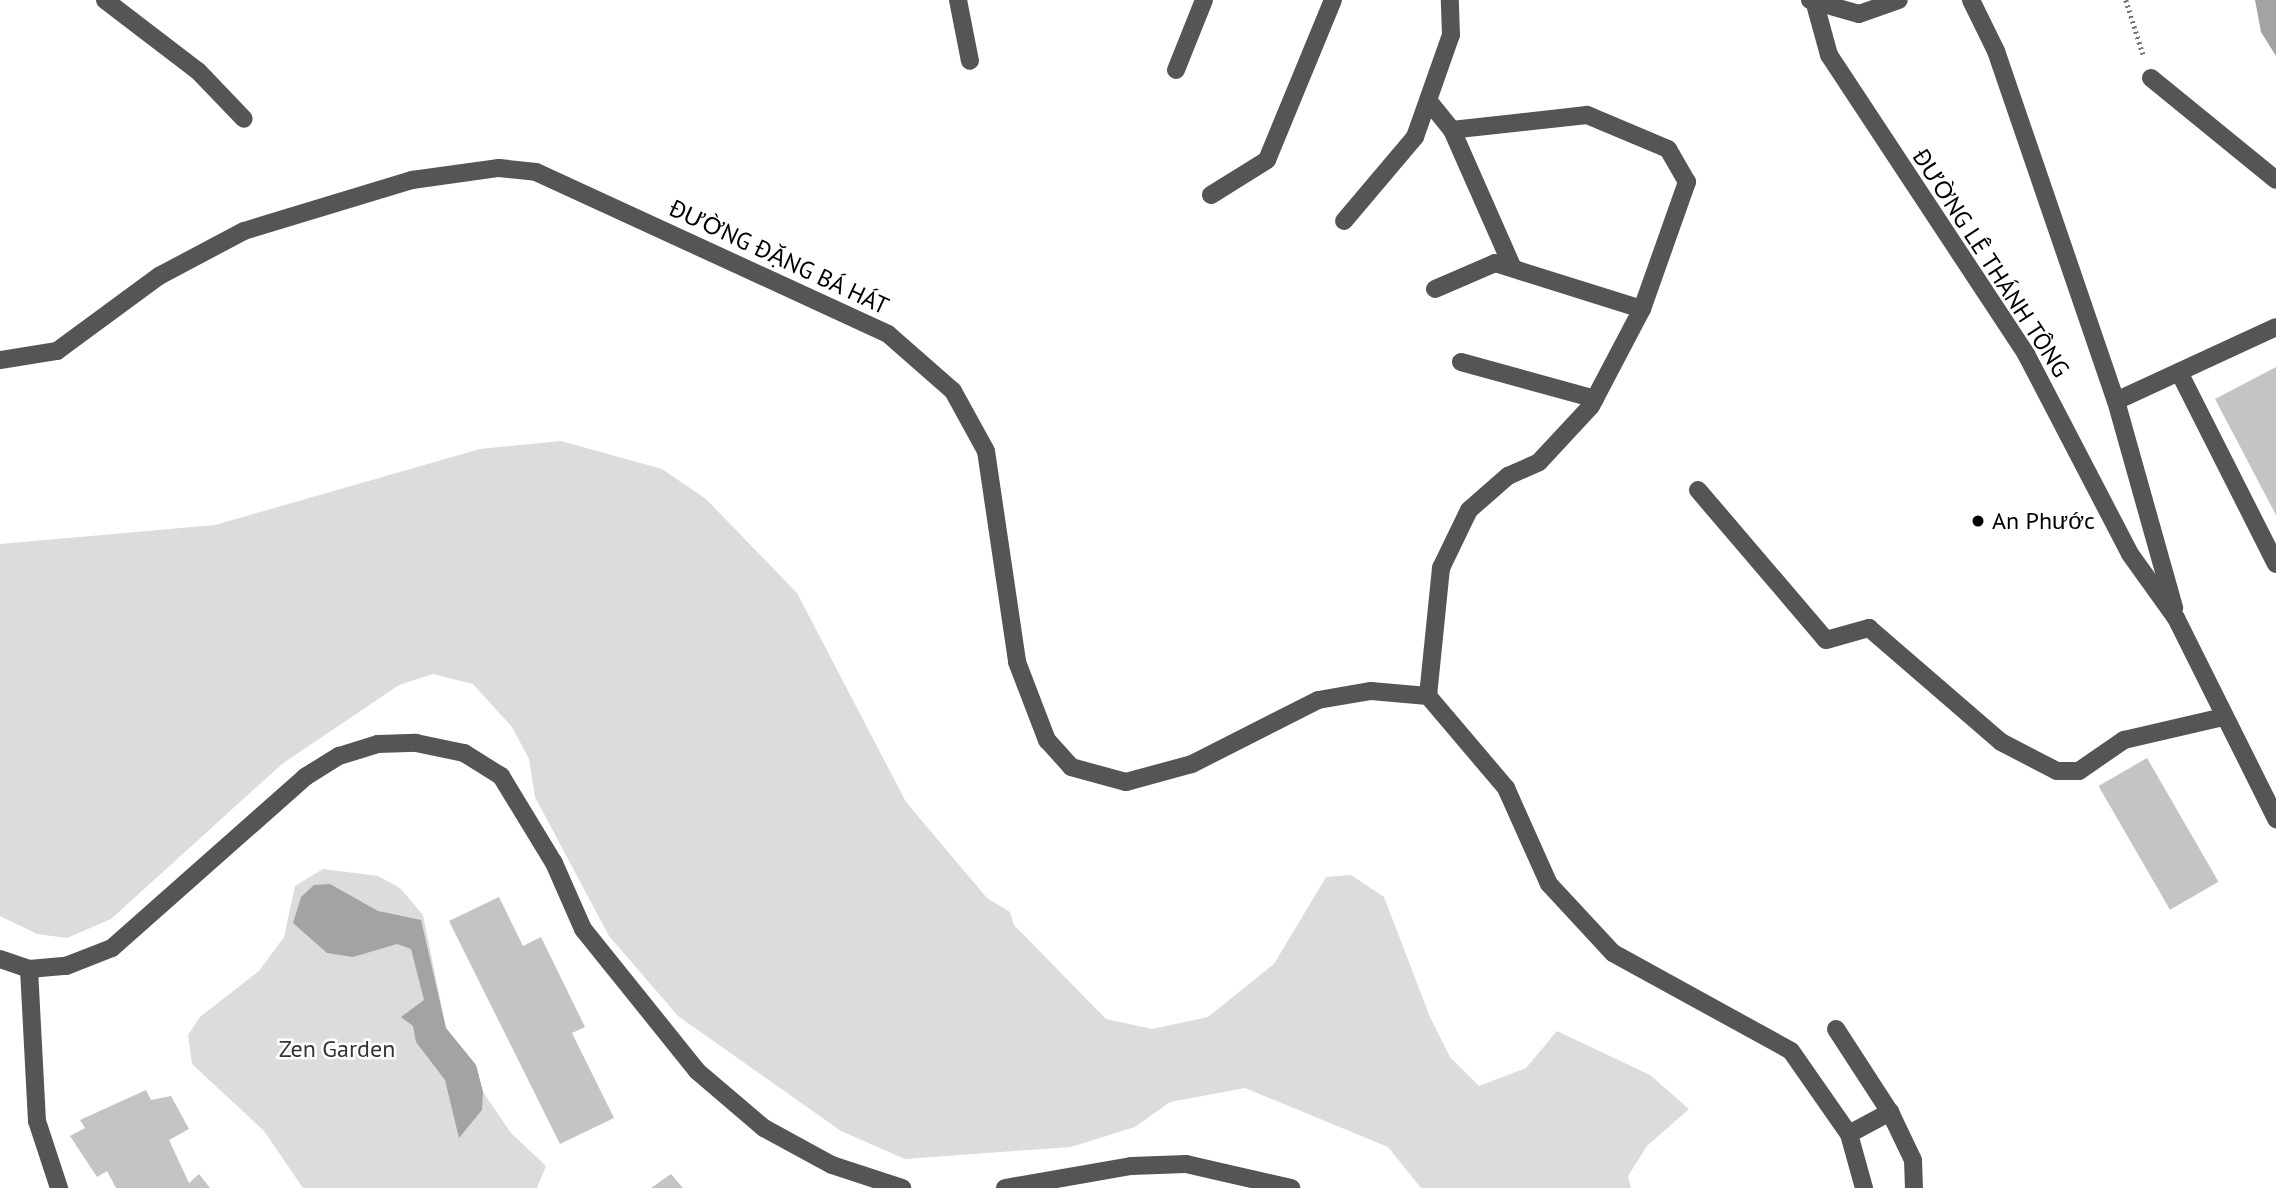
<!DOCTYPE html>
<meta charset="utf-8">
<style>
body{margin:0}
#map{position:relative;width:2276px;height:1188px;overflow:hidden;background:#fff;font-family:"PT Sans",sans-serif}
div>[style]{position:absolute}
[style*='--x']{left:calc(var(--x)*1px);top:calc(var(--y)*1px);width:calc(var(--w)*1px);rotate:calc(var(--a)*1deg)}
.green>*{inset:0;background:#dcdcdc}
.water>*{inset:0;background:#a3a3a3}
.building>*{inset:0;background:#c4c4c4;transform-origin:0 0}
.path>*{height:4.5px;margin-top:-2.25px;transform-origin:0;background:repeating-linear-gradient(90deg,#777 0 2px,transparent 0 5.5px)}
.minor>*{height:18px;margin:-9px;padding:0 9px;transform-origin:9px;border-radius:9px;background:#555}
.dots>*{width:19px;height:19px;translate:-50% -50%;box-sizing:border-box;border:4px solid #fff;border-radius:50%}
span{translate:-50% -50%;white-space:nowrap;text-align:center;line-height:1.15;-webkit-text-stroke:5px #fff;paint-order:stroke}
.street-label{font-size:24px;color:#000}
.poi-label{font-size:24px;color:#000}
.left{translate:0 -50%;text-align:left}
.park-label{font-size:24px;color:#333}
</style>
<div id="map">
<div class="green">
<i style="clip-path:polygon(561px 441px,662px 469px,706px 499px,797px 593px,906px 802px,987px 898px,1010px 912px,1014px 925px,1106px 1019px,1152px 1029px,1208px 1017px,1274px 964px,1326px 877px,1351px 875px,1384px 897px,1430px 1017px,1450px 1057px,1479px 1086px,1526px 1068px,1557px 1031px,1650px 1075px,1689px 1109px,1647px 1146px,1628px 1176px,1631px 1188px,1421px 1188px,1388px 1147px,1245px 1088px,1170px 1102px,1135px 1127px,1071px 1147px,905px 1159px,841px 1131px,678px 1016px,609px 936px,535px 797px,529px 759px,512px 727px,473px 684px,433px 674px,399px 685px,282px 764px,111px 919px,67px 938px,37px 934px,0 916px,0 544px,215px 525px,480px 449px)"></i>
<i style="clip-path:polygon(323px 869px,378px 876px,400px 888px,423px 915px,446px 1028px,476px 1065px,483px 1092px,511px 1133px,546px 1166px,537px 1188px,303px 1188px,264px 1131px,192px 1064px,188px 1035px,200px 1017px,259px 971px,284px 937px,295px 886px)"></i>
</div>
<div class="water">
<i style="clip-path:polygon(2255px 0,2276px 0,2276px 56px,2261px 32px)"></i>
<i style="clip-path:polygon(330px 884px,378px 911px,421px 920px,446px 1028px,476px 1065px,483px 1092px,482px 1110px,459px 1138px,445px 1080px,416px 1042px,413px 1026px,401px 1017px,424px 1000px,411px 949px,397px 944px,353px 957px,327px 953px,293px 923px,301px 897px,314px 885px)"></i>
</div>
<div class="building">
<i style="clip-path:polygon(2276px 367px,2276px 515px,2215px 399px)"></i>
<i style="left:2147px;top:758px;width:143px;height:56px;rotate:60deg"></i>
<i style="clip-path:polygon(499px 897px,523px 946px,541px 937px,585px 1027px,572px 1033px,614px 1118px,560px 1144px,449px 921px)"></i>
<i style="clip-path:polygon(146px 1090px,151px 1100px,171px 1096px,189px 1129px,169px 1140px,189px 1183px,199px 1174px,210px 1188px,116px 1188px,107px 1171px,97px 1177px,70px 1136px,85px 1128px,80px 1120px)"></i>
<i style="clip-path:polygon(671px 1174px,683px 1188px,651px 1188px)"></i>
</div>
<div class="path">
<i style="--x:2126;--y:0;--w:57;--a:72.5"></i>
</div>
<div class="minor">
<i style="--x:105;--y:0;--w:117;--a:37.4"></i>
<i style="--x:198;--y:71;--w:66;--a:46.2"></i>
<i style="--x:958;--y:0;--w:62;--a:78.9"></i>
<i style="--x:1810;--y:0;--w:51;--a:15.9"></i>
<i style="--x:1859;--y:14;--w:42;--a:-19.3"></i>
<i style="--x:1971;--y:0;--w:57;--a:63.9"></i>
<i style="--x:1996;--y:51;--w:370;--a:71.1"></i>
<i style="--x:2116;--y:401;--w:215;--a:74.3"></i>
<i style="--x:1815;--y:4;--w:53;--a:74.6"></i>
<i style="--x:1829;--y:55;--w:358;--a:56.6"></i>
<i style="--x:2026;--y:354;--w:225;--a:62.5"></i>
<i style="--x:2130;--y:554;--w:79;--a:54.3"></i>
<i style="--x:2176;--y:618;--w:225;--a:63.5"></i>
<i style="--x:1176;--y:70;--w:75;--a:-68.2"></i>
<i style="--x:2151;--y:78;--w:161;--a:39.2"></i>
<i style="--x:1452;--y:130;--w:151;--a:66.2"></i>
<i style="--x:1211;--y:195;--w:66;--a:-32"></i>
<i style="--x:1267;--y:160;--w:173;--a:-67.6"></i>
<i style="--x:1344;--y:221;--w:110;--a:-49.8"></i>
<i style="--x:1415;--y:137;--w:108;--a:-70.6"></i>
<i style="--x:1451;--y:35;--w:35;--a:-92"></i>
<i style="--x:1435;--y:289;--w:65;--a:-23.4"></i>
<i style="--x:1495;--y:263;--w:154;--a:17.4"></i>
<i style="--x:0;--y:360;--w:58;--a:-9"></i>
<i style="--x:57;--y:351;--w:127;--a:-36.3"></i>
<i style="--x:159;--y:276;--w:96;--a:-27.9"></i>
<i style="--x:244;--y:231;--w:176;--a:-16.9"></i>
<i style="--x:412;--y:180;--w:88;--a:-7.9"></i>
<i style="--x:499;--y:168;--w:37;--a:6"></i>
<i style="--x:536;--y:172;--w:387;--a:24.7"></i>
<i style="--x:888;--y:334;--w:86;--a:41.2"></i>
<i style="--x:953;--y:391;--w:68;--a:61.2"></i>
<i style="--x:986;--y:451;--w:213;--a:81.6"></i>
<i style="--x:1017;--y:662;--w:84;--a:69"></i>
<i style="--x:1047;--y:740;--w:36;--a:48"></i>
<i style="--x:1071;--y:767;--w:57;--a:15.3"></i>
<i style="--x:1126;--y:782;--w:68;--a:-15.3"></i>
<i style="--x:1192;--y:764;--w:141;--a:-26.9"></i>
<i style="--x:1318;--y:700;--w:54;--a:-9.6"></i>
<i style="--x:1371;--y:691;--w:57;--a:5"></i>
<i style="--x:1428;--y:696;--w:121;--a:49.7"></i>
<i style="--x:1506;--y:788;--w:105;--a:65.9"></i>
<i style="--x:1549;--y:884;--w:94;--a:47.2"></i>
<i style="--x:1613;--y:953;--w:203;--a:28.8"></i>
<i style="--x:1791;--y:1051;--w:101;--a:55.1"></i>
<i style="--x:1849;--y:1134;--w:56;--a:74.5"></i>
<i style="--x:1461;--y:362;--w:139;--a:15.4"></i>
<i style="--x:2179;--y:372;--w:215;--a:63.2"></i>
<i style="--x:2116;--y:401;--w:176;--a:-24.8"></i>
<i style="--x:1698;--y:490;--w:197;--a:49.5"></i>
<i style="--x:1826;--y:640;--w:45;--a:-15.6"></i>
<i style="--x:1869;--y:628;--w:174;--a:40.8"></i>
<i style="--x:2001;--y:742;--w:63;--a:27.4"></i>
<i style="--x:2057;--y:771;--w:22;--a:0"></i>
<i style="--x:2079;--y:771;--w:55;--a:-34.6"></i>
<i style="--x:2124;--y:740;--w:103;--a:-13"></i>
<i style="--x:1428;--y:696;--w:129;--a:-84.2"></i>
<i style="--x:1441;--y:568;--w:64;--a:-64.2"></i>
<i style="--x:1469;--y:510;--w:52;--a:-41.1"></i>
<i style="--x:1508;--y:476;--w:34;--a:-24"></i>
<i style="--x:1539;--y:462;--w:76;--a:-47.1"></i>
<i style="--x:1591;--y:406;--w:110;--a:-62.3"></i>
<i style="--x:1642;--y:309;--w:135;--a:-70.5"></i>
<i style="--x:1687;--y:182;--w:38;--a:-120"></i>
<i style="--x:1668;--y:149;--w:88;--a:-157.2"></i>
<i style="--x:1587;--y:115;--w:136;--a:173.7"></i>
<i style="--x:1452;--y:130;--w:38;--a:-129"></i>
<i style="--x:0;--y:959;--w:31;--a:19"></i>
<i style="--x:29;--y:969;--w:37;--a:-5"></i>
<i style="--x:66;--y:966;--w:49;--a:-21.4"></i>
<i style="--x:112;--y:948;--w:258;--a:-41.5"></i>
<i style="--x:305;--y:777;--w:40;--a:-32"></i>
<i style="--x:339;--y:756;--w:41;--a:-17.1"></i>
<i style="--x:378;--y:744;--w:38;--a:-2"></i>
<i style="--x:416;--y:743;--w:49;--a:11.8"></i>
<i style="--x:464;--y:753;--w:44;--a:31.9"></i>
<i style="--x:501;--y:776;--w:102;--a:58.7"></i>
<i style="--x:554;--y:863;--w:72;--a:66.3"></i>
<i style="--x:583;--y:929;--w:182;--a:51.2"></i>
<i style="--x:697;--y:1071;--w:88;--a:40.4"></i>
<i style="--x:764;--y:1128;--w:77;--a:28.6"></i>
<i style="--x:832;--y:1165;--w:74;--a:18.2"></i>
<i style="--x:29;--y:969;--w:152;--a:87"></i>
<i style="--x:37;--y:1121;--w:71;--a:71.8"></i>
<i style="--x:1836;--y:1029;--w:99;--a:57"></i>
<i style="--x:1890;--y:1112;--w:53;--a:64.4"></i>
<i style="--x:1913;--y:1160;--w:28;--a:88"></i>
<i style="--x:1849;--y:1134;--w:47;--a:-28.2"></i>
<i style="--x:1005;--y:1188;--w:128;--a:-9.9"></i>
<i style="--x:1131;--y:1166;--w:55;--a:-2.1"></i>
<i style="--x:1186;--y:1164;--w:108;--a:12.9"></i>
</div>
<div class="dots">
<i style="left:1978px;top:521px;background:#000"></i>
</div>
<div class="street-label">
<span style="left:779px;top:257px;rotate:25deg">ĐƯỜNG ĐẶNG BÁ HÁT</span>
<span style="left:1991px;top:263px;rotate:57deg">ĐƯỜNG LÊ THÁNH TÔNG</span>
</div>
<div class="poi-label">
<span class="left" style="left:1992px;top:521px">An Phước</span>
</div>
<div class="park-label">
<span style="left:337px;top:1049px">Zen Garden</span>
</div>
</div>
